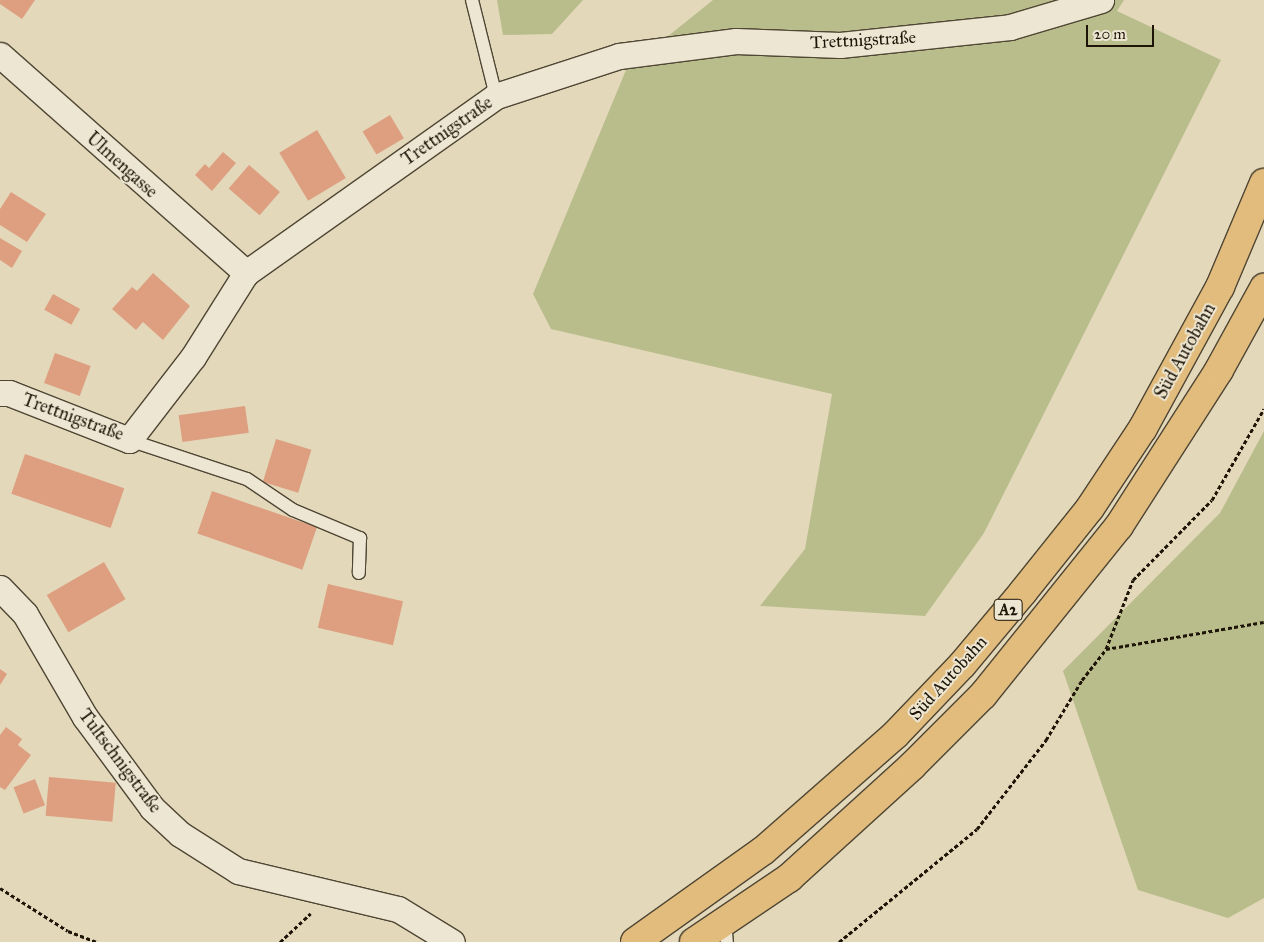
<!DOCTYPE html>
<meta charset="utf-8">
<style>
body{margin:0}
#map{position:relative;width:1264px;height:942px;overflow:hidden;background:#e3d8ba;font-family:"IM FELL Great Primer",serif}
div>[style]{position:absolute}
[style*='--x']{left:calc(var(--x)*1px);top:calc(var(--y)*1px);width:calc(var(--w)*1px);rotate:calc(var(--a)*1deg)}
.green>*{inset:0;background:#b9bd8c}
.building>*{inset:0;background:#dd9f80;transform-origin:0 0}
.path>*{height:3px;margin-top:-1.5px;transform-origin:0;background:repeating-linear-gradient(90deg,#1e1508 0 4px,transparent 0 6.5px)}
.roads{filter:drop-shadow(1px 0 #4f4634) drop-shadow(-1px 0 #4f4634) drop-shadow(0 1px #4f4634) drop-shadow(0 -1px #4f4634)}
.service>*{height:12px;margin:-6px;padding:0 6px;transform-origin:6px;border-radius:6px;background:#ede6d2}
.minor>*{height:25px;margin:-12.5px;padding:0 12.5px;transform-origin:12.5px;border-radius:12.5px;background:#ede6d2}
.motorway>*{height:28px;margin:-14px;padding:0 14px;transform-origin:14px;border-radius:14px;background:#e2bc7d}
span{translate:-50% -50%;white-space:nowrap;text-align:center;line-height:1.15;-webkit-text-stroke:4px #ede6d2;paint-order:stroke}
.shield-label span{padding:1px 4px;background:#ede6d2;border:1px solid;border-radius:4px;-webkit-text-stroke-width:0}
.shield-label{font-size:16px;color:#1e1508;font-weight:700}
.street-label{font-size:18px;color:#1e1508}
.scale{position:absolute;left:1086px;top:25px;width:68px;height:22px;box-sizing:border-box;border:2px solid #1e1508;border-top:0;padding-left:6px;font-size:15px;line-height:18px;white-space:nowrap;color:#1e1508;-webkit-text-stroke:4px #ede6d2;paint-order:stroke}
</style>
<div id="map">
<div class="green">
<i style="clip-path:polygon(497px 0,583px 0,552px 34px,503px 35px)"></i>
<i style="clip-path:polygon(713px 0,1124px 0,1117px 11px,1221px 60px,984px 533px,925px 616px,760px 606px,805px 549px,832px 394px,551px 329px,533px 294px,626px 70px)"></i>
<i style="clip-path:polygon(1264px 431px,1264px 898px,1228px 918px,1138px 890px,1063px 671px,1220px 513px)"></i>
</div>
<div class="building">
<i style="clip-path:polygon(0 0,35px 0,22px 19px,0 4px)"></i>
<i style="left:390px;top:115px;width:27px;height:32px;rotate:59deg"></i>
<i style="left:317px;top:130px;width:56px;height:44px;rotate:59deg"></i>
<i style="clip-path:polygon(223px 152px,236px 163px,212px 191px,195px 175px,205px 164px,209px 168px)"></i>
<i style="left:249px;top:165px;width:41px;height:31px;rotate:41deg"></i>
<i style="clip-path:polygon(11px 192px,46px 214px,27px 242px,0 225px,0 209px)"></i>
<i style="clip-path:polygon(0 238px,22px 251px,12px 268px,0 260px)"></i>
<i style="clip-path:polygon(153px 273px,190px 306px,163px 340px,143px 322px,136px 330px,112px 309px,132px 287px,137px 291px)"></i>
<i style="left:53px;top:294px;width:31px;height:18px;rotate:29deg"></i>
<i style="left:55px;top:353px;width:38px;height:32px;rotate:20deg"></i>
<i style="left:245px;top:406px;width:27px;height:67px;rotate:82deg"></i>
<i style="left:276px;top:439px;width:37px;height:45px;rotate:17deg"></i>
<i style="left:25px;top:454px;width:105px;height:42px;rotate:19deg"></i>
<i style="left:212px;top:491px;width:111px;height:45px;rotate:19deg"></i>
<i style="left:104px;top:562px;width:43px;height:66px;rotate:60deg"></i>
<i style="left:328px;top:584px;width:77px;height:45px;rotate:13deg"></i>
<i style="clip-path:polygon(0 669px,7px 674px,0 685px)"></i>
<i style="clip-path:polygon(6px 727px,22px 739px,18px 745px,31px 755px,5px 790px,0 787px,0 735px)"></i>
<i style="left:49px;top:777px;width:67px;height:39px;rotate:5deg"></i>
<i style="left:35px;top:779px;width:28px;height:23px;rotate:69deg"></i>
</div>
<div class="path">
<i style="--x:1106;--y:649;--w:74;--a:-68.6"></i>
<i style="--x:1133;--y:580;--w:112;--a:-45.4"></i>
<i style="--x:1212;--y:500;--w:105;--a:-60.3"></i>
<i style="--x:0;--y:888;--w:80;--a:32.3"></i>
<i style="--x:68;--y:931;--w:30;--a:21"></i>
<i style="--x:280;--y:942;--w:42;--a:-43.1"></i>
<i style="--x:839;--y:942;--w:178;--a:-39.3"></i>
<i style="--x:977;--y:829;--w:113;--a:-52.2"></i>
<i style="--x:1046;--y:740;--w:70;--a:-59"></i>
<i style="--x:1082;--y:680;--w:39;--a:-52"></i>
<i style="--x:1106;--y:649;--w:160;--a:-9.7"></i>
</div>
<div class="roads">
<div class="service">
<i style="--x:472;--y:0;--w:99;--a:76"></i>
<i style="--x:129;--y:440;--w:124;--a:18.3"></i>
<i style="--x:247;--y:479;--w:55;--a:34"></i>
<i style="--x:293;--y:510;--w:73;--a:22.7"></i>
<i style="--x:360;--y:538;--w:35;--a:92"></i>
<i style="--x:725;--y:921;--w:21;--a:85"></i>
</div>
<div class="minor">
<i style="--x:0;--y:55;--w:329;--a:41.5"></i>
<i style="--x:0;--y:393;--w:9;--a:0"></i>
<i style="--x:9;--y:393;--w:129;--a:21.4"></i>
<i style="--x:129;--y:440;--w:105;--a:-52.4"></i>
<i style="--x:193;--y:357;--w:99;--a:-57.8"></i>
<i style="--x:246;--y:273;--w:306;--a:-35.3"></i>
<i style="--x:496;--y:96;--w:129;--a:-18"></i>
<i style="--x:619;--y:56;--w:118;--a:-7.3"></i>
<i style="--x:736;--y:41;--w:104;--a:2.2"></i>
<i style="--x:840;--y:45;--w:171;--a:-6"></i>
<i style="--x:1010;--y:27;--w:95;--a:-16.5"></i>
<i style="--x:0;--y:588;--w:36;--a:46"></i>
<i style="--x:25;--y:614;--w:119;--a:59.8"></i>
<i style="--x:85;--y:717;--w:113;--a:53.6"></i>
<i style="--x:152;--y:808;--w:38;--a:43"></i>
<i style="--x:180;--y:834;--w:69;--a:32.5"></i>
<i style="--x:238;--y:871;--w:164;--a:13.4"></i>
<i style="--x:398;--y:909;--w:63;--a:31.4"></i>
</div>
<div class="motorway">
<i style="--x:635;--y:942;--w:158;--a:-35.5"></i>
<i style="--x:764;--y:850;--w:174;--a:-41.3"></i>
<i style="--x:895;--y:735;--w:97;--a:-46.3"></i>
<i style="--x:962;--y:665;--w:95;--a:-50.1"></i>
<i style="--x:1023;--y:592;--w:107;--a:-51.4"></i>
<i style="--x:1090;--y:508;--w:96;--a:-56.5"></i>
<i style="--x:1143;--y:428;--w:161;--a:-61.4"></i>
<i style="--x:1220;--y:287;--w:113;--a:-67.1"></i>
<i style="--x:694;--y:942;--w:115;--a:-34"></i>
<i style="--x:789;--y:878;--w:166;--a:-42.3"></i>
<i style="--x:912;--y:766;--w:100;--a:-45"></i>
<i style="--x:983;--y:695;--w:217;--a:-51.2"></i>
<i style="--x:1119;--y:526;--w:185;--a:-57.3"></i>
<i style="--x:1219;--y:370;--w:94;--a:-61.2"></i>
</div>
</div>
<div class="shield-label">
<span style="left:1008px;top:610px">A2</span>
</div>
<div class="street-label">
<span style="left:863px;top:40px;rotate:-3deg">Trettnigstraße</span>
<span style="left:447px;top:131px;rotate:-35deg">Trettnigstraße</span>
<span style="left:122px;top:165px;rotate:42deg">Ulmengasse</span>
<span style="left:1185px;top:351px;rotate:-61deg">Süd Autobahn</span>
<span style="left:73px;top:417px;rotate:20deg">Trettnigstraße</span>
<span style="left:948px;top:678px;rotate:-48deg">Süd Autobahn</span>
<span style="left:120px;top:761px;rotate:53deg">Tultschnigstraße</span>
</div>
<div class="scale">20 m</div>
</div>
